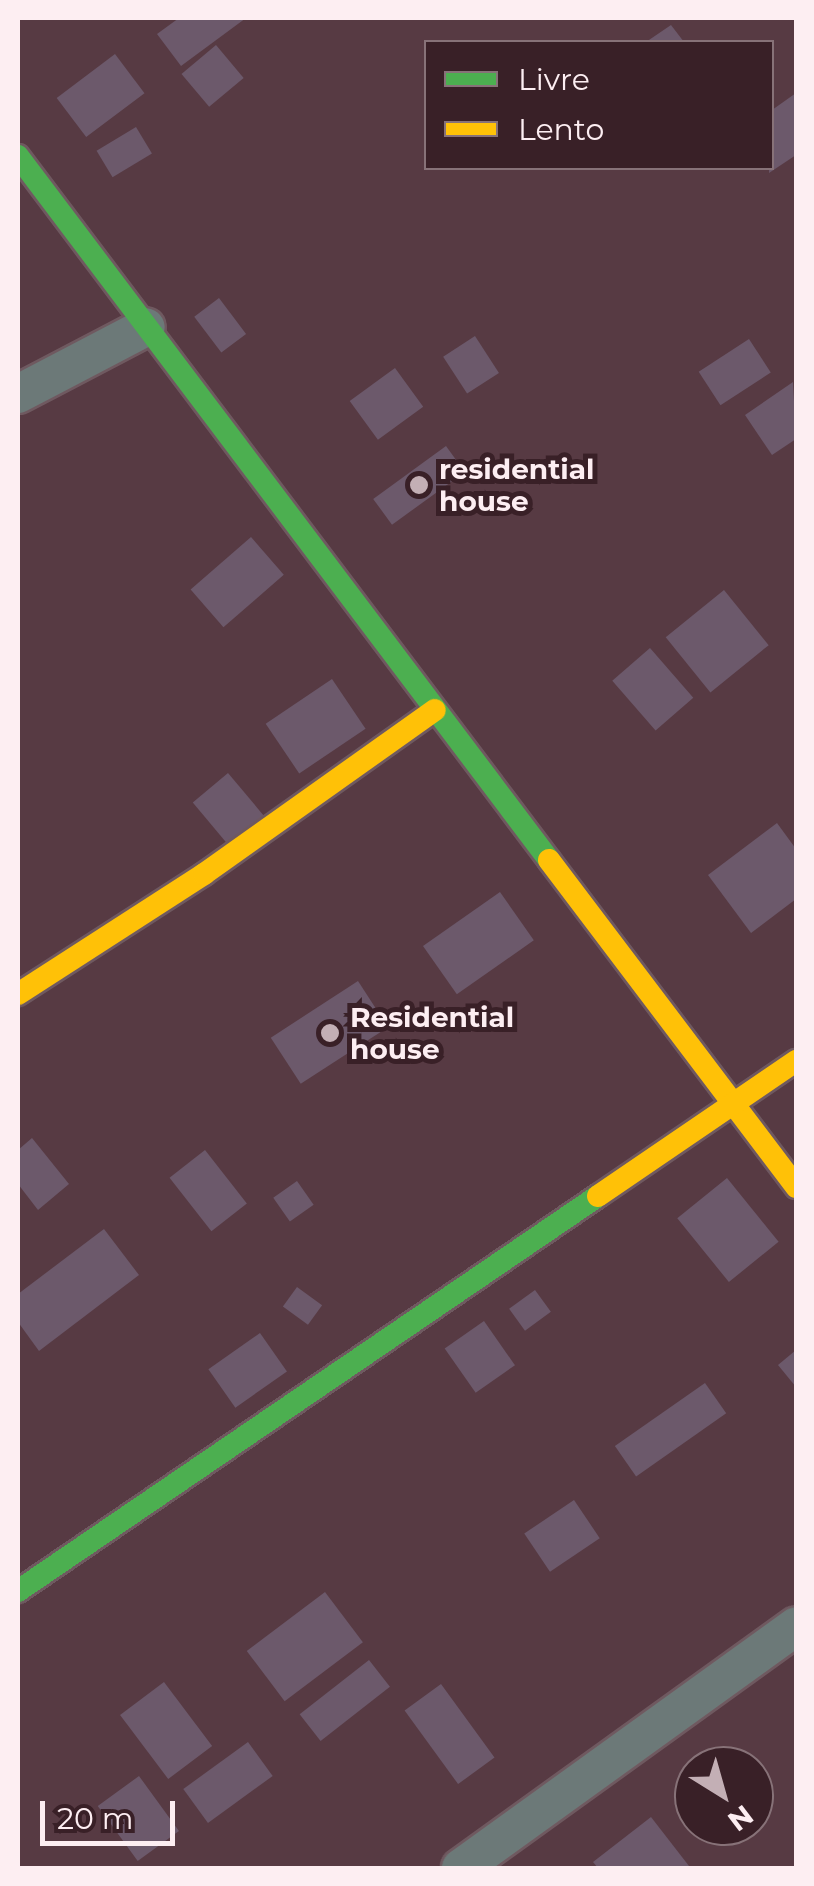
<!DOCTYPE html>
<style>
body{margin:0}
#map{position:relative;width:814px;height:1886px;overflow:hidden;background:#573a43;font-family:Montserrat,sans-serif}
div>[style]{position:absolute}
[style*='--x']{left:calc(var(--x)*1px);top:calc(var(--y)*1px);width:calc(var(--w)*1px);rotate:calc(var(--a)*1deg)}
.building>*{inset:0;background:#6c596b;transform-origin:0 0}
.roads{filter:drop-shadow(2px 0 #6f5960) drop-shadow(-2px 0 #6f5960) drop-shadow(0 2px #6f5960) drop-shadow(0 -2px #6f5960)}
.street>*{height:38px;margin:-19px;padding:0 19px;transform-origin:19px;border-radius:19px;background:#6c7978}
.fast>*{height:22px;margin:-11px;padding:0 11px;transform-origin:11px;border-radius:11px;background:#4caf50}
.slow>*{height:22px;margin:-11px;padding:0 11px;transform-origin:11px;border-radius:11px;background:#ffc107}
.dots>*{width:28px;height:28px;translate:-50% -50%;box-sizing:border-box;border:5px solid #392027;border-radius:50%}
span{translate:-50% -50%;white-space:nowrap;text-align:center;line-height:1.15;-webkit-text-stroke:10px #392027;paint-order:stroke}
.poi-label{font-size:28px;color:#fdeef2;font-weight:700}
.left{translate:0 -50%;text-align:left}
.frame{position:absolute;inset:0;border:20px solid #fdeef2;pointer-events:none}
.legend{position:absolute;left:424px;top:40px;width:350px;height:130px;box-sizing:border-box;background:#392027;border:2px solid #877278;margin:0;padding:12px 18px;list-style:none;font-size:30px;color:#fdeef2}
.legend li{display:flex;align-items:center;gap:20px;height:50px}
.legend b{width:50px;border:2px solid #877278}
.north{position:absolute;left:674px;top:1746px;width:100px;height:100px;box-sizing:border-box;background:#392027;border:2px solid #877278;border-radius:50%;rotate:143deg;font-size:28px;font-weight:700;line-height:40px;text-align:center;color:#fdeef2}
.north::after{content:'';display:block;margin:auto;width:35px;height:45px;background:#c3afb5;clip-path:polygon(50% 0,100% 100%,50% 72%,0 100%)}
.scale{position:absolute;left:40px;top:1801px;width:135px;height:45px;box-sizing:border-box;border:5px solid #fdeef2;border-top:0;padding-left:12px;font-size:30px;line-height:35px;white-space:nowrap;color:#fdeef2;-webkit-text-stroke:8px #392027;paint-order:stroke}
</style>
<div id="map">
<div class="building">
<i style="clip-path:polygon(179px 18px,246px 18px,181px 66px,157px 34px)"></i>
<i style="clip-path:polygon(671px 25px,684px 42px,646px 42px)"></i>
<i style="left:216px;top:45px;width:43px;height:45px;rotate:50deg"></i>
<i style="left:115px;top:54px;width:49px;height:73px;rotate:53deg"></i>
<i style="clip-path:polygon(796px 93px,796px 155px,769px 173px,772px 110px)"></i>
<i style="left:136px;top:127px;width:31px;height:46px;rotate:59deg"></i>
<i style="left:219px;top:298px;width:45px;height:31px;rotate:53deg"></i>
<i style="left:475px;top:336px;width:44px;height:38px;rotate:57deg"></i>
<i style="left:749px;top:339px;width:40px;height:60px;rotate:57deg"></i>
<i style="left:395px;top:368px;width:48px;height:56px;rotate:54deg"></i>
<i style="clip-path:polygon(793px 382px,796px 439px,772px 455px,745px 415px)"></i>
<i style="left:446px;top:446px;width:32px;height:90px;rotate:54deg"></i>
<i style="left:251px;top:537px;width:50px;height:80px;rotate:49deg"></i>
<i style="left:724px;top:590px;width:71px;height:75px;rotate:51deg"></i>
<i style="left:650px;top:648px;width:66px;height:50px;rotate:49deg"></i>
<i style="left:332px;top:679px;width:60px;height:80px;rotate:56deg"></i>
<i style="left:228px;top:773px;width:56px;height:46px;rotate:50deg"></i>
<i style="clip-path:polygon(777px 823px,796px 849px,796px 899px,751px 933px,708px 875px)"></i>
<i style="left:500px;top:892px;width:59px;height:94px;rotate:55deg"></i>
<i style="left:358px;top:981px;width:55px;height:104px;rotate:57deg"></i>
<i style="clip-path:polygon(32px 1138px,69px 1184px,38px 1210px,18px 1184px,18px 1150px)"></i>
<i style="left:205px;top:1150px;width:68px;height:45px;rotate:52deg"></i>
<i style="left:727px;top:1178px;width:82px;height:64px;rotate:51deg"></i>
<i style="left:297px;top:1181px;width:29px;height:29px;rotate:55deg"></i>
<i style="clip-path:polygon(104px 1229px,139px 1275px,39px 1351px,18px 1322px,18px 1294px)"></i>
<i style="left:297px;top:1287px;width:31px;height:24px;rotate:36deg"></i>
<i style="left:535px;top:1290px;width:27px;height:32px;rotate:54deg"></i>
<i style="left:484px;top:1321px;width:54px;height:48px;rotate:55deg"></i>
<i style="left:260px;top:1333px;width:47px;height:63px;rotate:55deg"></i>
<i style="clip-path:polygon(796px 1350px,796px 1387px,778px 1365px)"></i>
<i style="left:705px;top:1383px;width:37px;height:110px;rotate:55deg"></i>
<i style="left:574px;top:1500px;width:46px;height:60px;rotate:56deg"></i>
<i style="left:325px;top:1592px;width:63px;height:98px;rotate:53deg"></i>
<i style="left:369px;top:1660px;width:34px;height:88px;rotate:52deg"></i>
<i style="left:164px;top:1682px;width:80px;height:55px;rotate:53deg"></i>
<i style="left:441px;top:1684px;width:91px;height:45px;rotate:54deg"></i>
<i style="left:248px;top:1742px;width:42px;height:80px;rotate:54deg"></i>
<i style="left:139px;top:1776px;width:68px;height:51px;rotate:54deg"></i>
<i style="clip-path:polygon(651px 1817px,689px 1866px,598px 1868px,593px 1862px)"></i>
</div>
<div class="roads">
<div class="street">
<i style="--x:18;--y:394;--w:144;--a:-27.6"></i>
<i style="--x:461;--y:1868;--w:413;--a:-35.8"></i>
</div>
<div class="fast">
<i style="--x:18;--y:156;--w:882;--a:52.97"></i>
<i style="--x:18;--y:1591;--w:702;--a:-34.26"></i>
</div>
<div class="slow">
<i style="--x:549;--y:860;--w:410;--a:52.9"></i>
<i style="--x:18;--y:994;--w:221;--a:-32.8"></i>
<i style="--x:204;--y:874;--w:283;--a:-35.4"></i>
<i style="--x:598;--y:1196;--w:240;--a:-34.3"></i>
</div>
</div>
<div class="dots">
<i style="left:419px;top:485px;background:#c3afb5"></i>
<i style="left:330px;top:1033px;background:#c3afb5"></i>
</div>
<div class="poi-label">
<span class="left" style="left:439px;top:485px">residential<br>house</span>
<span class="left" style="left:350px;top:1033px">Residential<br>house</span>
</div>
<div class="frame"></div>
<ul class="legend">
<li><b style="height:12px;background:#4caf50"></b>Livre</li>
<li><b style="height:12px;background:#ffc107"></b>Lento</li>
</ul>
<div class="north">N</div>
<div class="scale">20 m</div>
</div>
